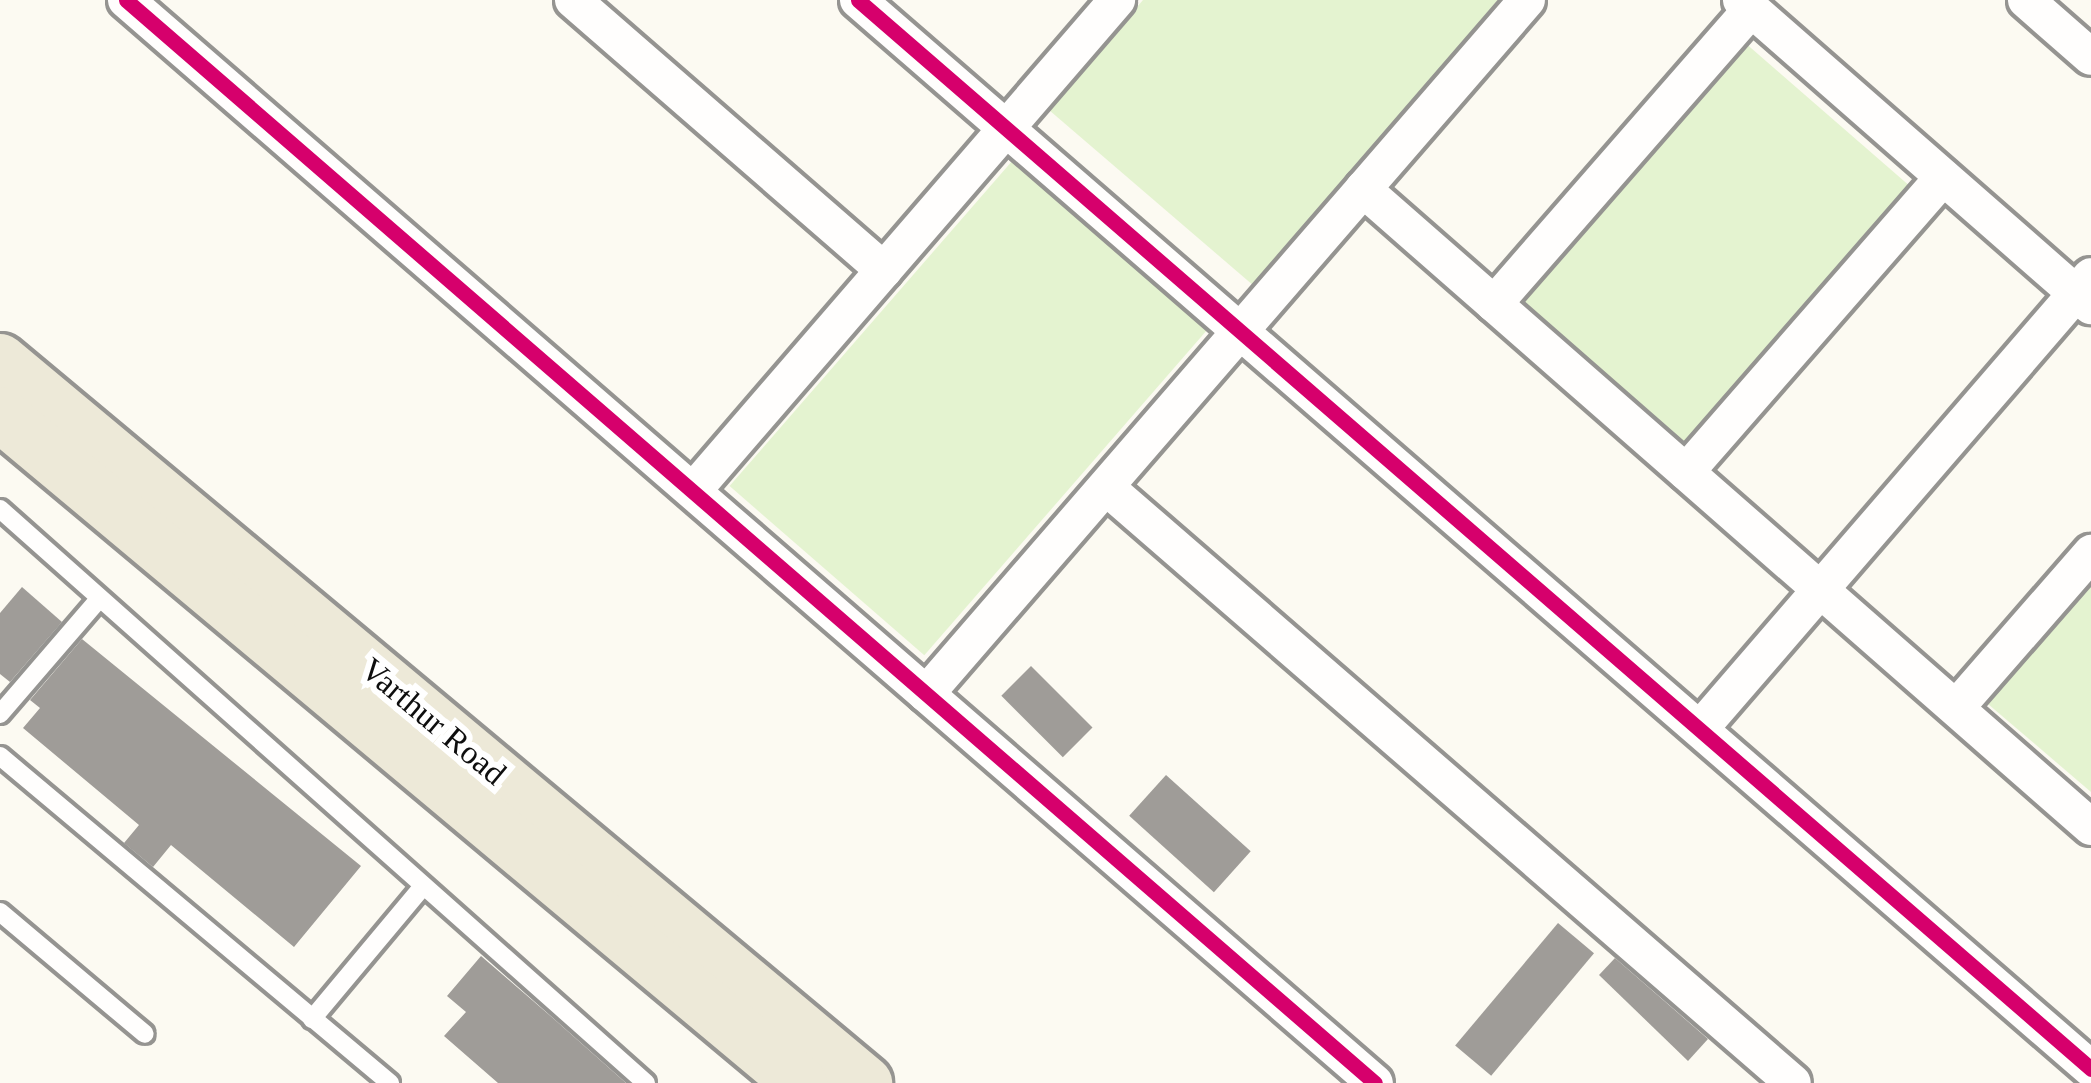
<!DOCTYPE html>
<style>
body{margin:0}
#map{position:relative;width:2091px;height:1083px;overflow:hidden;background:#fcfaf2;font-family:"Times New Roman",serif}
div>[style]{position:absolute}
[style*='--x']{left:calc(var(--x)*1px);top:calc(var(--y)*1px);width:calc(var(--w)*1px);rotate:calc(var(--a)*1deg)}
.green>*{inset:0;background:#e4f3d0;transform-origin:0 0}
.building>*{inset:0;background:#9f9c98;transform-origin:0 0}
.roads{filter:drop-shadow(3px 0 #959491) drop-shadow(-3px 0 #959491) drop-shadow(0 3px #959491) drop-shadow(0 -3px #959491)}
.lane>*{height:18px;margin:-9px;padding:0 9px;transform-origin:9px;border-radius:9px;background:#fffefd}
.street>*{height:36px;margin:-18px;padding:0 18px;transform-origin:18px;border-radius:18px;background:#fffefd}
.primary>*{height:54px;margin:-27px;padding:0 27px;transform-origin:27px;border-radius:27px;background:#ede9d8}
.cycleway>*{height:15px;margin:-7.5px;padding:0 7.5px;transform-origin:7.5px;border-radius:7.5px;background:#d6006c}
span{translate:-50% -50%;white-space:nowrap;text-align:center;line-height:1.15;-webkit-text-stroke:12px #fff;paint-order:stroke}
.street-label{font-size:33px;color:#0e0e0e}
</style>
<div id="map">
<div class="green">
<i style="clip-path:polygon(1143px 0,1498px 0,1254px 286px,1049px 110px)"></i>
<i style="left:1743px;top:41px;width:224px;height:343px;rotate:41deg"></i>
<i style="left:1013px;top:160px;width:258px;height:432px;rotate:41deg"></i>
<i style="clip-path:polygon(2091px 585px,2091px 792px,1988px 704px)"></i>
</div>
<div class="building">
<i style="clip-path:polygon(22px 587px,62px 622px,10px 682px,0 674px,0 613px)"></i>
<i style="clip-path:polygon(82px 639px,361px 866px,294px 947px,171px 845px,153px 867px,124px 843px,139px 825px,23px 728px,40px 708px,30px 700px)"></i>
<i style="left:1031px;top:666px;width:87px;height:42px;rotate:45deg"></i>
<i style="left:1166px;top:775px;width:114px;height:55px;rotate:42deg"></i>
<i style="left:1558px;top:923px;width:47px;height:160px;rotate:40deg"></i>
<i style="clip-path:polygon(481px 956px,554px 1019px,626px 1083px,498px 1083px,444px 1036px,466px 1012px,447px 996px)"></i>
<i style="clip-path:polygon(1615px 958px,1708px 1039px,1688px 1061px,1599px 975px)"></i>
</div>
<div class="roads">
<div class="lane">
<i style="--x:0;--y:509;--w:864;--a:41.62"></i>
<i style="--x:0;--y:714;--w:152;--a:-49.3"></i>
<i style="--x:0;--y:756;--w:509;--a:39.98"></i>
<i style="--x:0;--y:912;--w:189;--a:40.1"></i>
<i style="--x:312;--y:1019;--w:168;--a:-50.1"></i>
</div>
<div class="street">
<i style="--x:126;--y:0;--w:1653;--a:40.93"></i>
<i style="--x:573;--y:0;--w:412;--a:41"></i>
<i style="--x:858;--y:0;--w:1632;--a:40.92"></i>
<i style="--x:1741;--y:0;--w:465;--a:41.2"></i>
<i style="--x:2026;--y:0;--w:86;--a:41.2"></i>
<i style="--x:1363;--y:189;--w:968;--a:41.23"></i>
<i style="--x:1494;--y:304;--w:391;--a:-48.9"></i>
<i style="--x:1686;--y:472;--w:391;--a:-48.9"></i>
<i style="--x:1106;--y:487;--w:909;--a:40.94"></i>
<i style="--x:693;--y:491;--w:649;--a:-49.19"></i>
<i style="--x:926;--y:694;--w:918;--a:-49.11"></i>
<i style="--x:1956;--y:708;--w:206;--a:-48.9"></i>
<i style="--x:1700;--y:729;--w:598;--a:-49.2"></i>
</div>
<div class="primary">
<i style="--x:0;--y:361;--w:1127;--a:39.85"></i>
<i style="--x:0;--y:414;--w:1043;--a:39.9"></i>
</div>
</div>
<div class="cycleway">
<i style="--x:126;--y:0;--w:1653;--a:40.93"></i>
<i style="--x:858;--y:0;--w:1632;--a:40.92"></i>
</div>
<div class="street-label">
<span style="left:433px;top:722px;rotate:40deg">Varthur Road</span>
</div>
</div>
